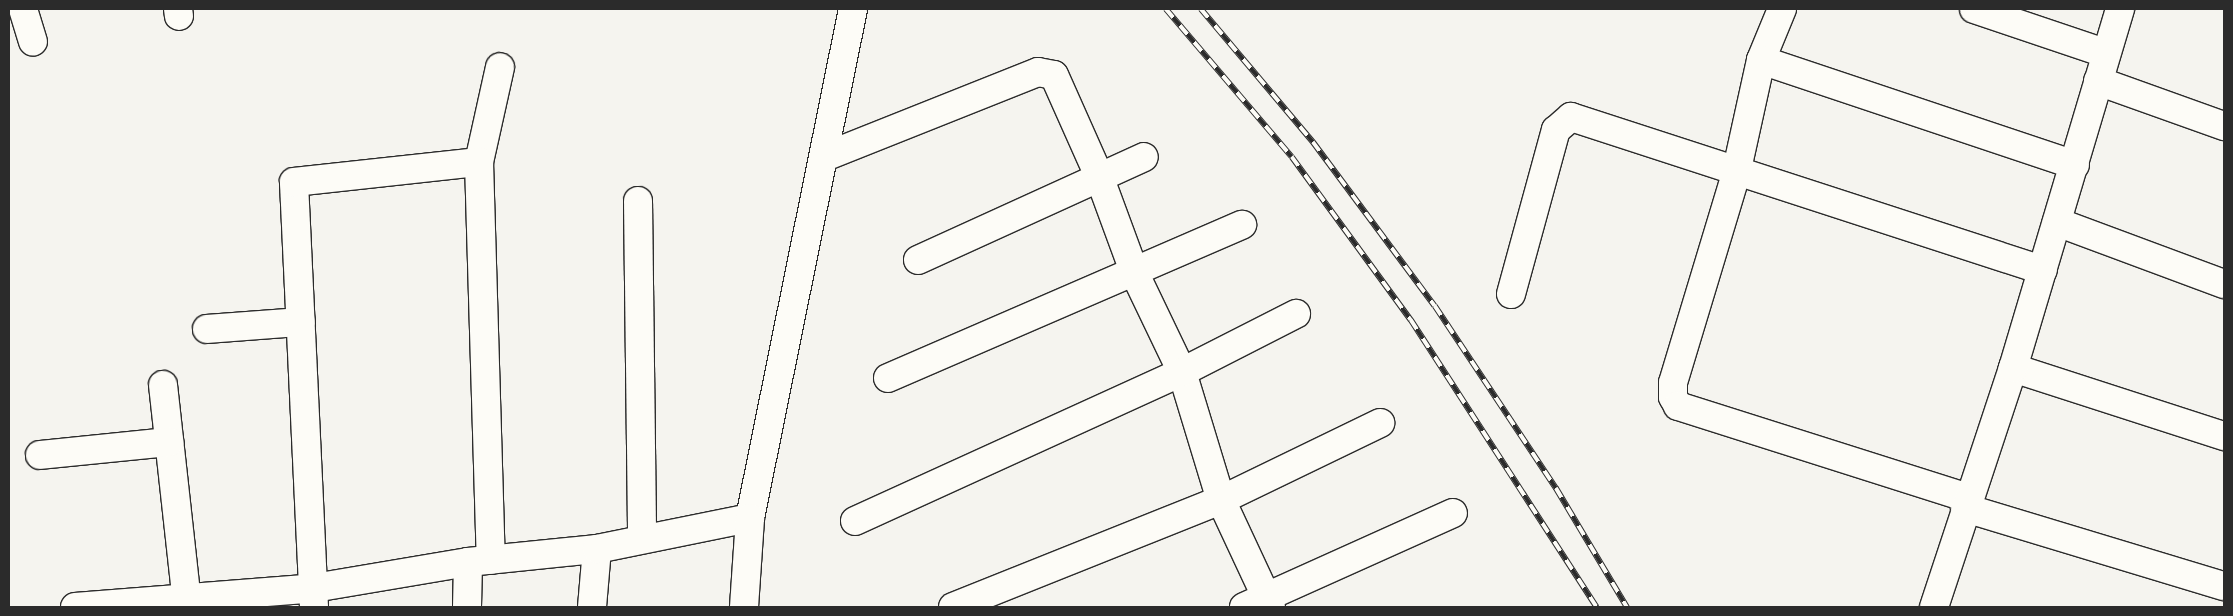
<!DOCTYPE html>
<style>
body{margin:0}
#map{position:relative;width:2233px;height:616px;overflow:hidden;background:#f5f4ef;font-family:"Comic Neue",sans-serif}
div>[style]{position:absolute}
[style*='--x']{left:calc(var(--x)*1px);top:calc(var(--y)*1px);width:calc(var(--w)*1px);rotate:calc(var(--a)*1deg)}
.roads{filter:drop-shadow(1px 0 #2b2b2b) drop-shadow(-1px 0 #2b2b2b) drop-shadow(0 1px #2b2b2b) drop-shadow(0 -1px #2b2b2b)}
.street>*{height:28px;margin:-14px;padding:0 14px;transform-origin:14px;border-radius:14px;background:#fdfcf7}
.rail>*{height:5.5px;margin-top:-2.75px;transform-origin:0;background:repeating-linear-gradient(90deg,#fdfcf7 0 11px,#2b2b2b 0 22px);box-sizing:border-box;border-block:1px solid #2b2b2b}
span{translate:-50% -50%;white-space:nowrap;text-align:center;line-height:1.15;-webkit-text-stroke:4px #fdfcf7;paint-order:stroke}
.frame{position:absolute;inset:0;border:10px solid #2b2b2b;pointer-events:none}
</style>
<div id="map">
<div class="roads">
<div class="street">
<i style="--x:23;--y:9;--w:34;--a:73"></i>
<i style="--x:178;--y:9;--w:7;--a:82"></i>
<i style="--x:1782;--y:9;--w:55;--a:112.4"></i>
<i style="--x:1761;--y:60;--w:117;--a:102.4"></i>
<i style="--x:1736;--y:174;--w:218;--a:106.8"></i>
<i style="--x:1673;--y:383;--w:14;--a:90"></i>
<i style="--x:1673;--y:397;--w:10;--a:61"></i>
<i style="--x:1678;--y:406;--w:304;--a:17.6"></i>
<i style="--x:1974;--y:9;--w:138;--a:18.6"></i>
<i style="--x:1761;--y:60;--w:331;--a:18.5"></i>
<i style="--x:2098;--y:81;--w:134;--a:19.7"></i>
<i style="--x:827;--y:156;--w:227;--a:-21.7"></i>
<i style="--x:1038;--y:72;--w:16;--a:11"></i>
<i style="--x:1054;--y:75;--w:111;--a:66"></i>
<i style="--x:1099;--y:176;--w:104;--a:69.8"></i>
<i style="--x:1135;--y:274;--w:109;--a:64.4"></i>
<i style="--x:1182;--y:372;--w:134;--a:73.1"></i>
<i style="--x:1221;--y:500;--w:118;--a:65"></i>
<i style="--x:479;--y:162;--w:97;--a:-77.5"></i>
<i style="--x:638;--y:201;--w:338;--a:89.3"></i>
<i style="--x:2057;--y:222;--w:178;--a:20.4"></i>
<i style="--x:918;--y:260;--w:248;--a:-24.5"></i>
<i style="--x:1511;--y:294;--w:170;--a:-74.7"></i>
<i style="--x:1556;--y:130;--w:20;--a:-41"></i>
<i style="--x:1571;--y:117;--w:496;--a:18"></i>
<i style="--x:207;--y:329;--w:94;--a:-4.3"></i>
<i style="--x:2013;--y:368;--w:222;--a:17.9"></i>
<i style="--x:888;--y:378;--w:386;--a:-23.4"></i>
<i style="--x:163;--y:385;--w:211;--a:83.7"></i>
<i style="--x:40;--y:455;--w:130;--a:-5.8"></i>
<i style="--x:1965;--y:508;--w:270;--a:16.8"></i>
<i style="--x:855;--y:521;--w:359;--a:-24.5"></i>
<i style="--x:1182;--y:372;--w:128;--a:-27"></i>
<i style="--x:75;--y:607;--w:240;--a:-4.5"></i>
<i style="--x:314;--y:588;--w:156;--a:-9.6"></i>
<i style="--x:468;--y:562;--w:130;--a:-5.8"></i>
<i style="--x:314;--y:607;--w:425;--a:-92.7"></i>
<i style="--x:294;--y:182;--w:186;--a:-6.2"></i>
<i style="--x:479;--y:162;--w:398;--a:88.3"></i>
<i style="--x:467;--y:607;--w:45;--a:-88.7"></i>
<i style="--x:592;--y:607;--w:58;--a:-85.1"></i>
<i style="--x:597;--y:549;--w:156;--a:-11.5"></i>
<i style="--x:750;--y:518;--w:519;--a:-78.56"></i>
<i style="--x:744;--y:607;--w:89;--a:-86.1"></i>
<i style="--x:953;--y:607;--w:289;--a:-21.8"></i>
<i style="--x:1221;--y:500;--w:177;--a:-25.8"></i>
<i style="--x:1244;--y:607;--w:229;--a:-24.2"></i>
<i style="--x:1934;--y:607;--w:252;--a:-71.7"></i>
<i style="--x:2013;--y:368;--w:375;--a:-73.4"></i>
</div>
</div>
<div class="rail">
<i style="--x:1166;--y:9;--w:194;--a:49.6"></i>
<i style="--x:1292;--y:157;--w:202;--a:53.9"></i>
<i style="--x:1411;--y:320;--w:342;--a:57.1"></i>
<i style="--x:1201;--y:9;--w:174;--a:49.9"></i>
<i style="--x:1313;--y:142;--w:204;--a:53.4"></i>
<i style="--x:1435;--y:306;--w:219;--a:56.4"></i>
<i style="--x:1556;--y:488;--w:139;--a:59.2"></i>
</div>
<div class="frame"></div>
</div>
